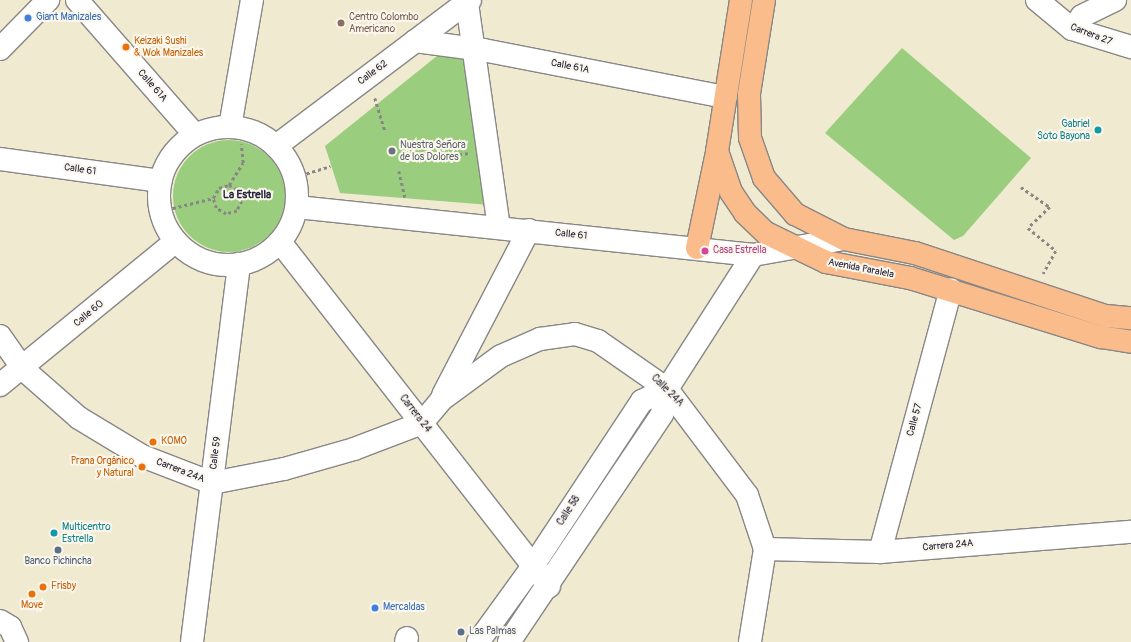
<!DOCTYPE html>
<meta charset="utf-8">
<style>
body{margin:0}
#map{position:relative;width:1131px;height:642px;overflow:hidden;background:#f0ead1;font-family:Pangolin,sans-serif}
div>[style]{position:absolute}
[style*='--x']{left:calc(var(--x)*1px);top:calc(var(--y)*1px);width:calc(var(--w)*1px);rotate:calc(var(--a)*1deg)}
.green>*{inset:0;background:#9ace7e}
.round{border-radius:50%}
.path>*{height:2.5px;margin-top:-1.25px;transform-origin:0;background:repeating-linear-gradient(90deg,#898686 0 3px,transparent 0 6px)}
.roads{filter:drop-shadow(1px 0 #898686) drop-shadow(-1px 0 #898686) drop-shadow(0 1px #898686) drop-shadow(0 -1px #898686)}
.minor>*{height:22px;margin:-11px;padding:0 11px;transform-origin:11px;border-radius:11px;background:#fff}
.minor>.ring{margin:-11px;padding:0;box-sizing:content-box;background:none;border:22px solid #fff;border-radius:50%}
.major>*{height:22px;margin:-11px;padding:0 11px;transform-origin:11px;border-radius:11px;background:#fabc8b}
.dots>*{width:11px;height:11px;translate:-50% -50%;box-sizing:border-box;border:2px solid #fbf7ec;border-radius:50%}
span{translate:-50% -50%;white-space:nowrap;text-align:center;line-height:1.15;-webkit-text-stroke:4px #fbf7ec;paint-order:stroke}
.education-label{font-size:10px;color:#785e54}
.left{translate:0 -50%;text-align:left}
.shop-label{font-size:10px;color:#366cbe}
.street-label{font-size:10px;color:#22223b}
.food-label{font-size:10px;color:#c56008}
.right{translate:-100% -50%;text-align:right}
.culture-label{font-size:10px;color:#0d838f}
.worship-label{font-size:10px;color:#5b616d}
.hotel-label{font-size:10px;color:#b23c85}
.service-label{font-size:10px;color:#4e5e75}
.neighbourhood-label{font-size:11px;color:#22223b;font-weight:700}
</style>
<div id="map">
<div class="green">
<i style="clip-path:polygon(468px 31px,490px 205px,340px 193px,325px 146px)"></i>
<i style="clip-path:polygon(902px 48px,1031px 158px,963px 236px,954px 240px,825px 133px)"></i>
<i class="round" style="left:173px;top:140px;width:112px;height:112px"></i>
</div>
<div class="path">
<i style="--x:375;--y:98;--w:34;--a:73"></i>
<i style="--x:441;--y:156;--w:27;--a:-6"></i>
<i style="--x:399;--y:171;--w:28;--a:77"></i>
<i style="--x:295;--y:177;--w:37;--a:-17"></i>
<i style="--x:229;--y:185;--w:26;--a:-58"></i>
<i style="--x:243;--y:163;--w:19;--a:-96"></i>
<i style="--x:1021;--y:187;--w:35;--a:35"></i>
<i style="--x:1050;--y:207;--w:30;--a:136"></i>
<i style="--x:1028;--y:228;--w:36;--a:39"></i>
<i style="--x:1056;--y:251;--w:26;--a:119"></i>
<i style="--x:161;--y:211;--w:54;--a:-14"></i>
<i style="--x:213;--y:198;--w:12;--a:-59"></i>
<i style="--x:219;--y:188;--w:10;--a:-17"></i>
<i style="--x:229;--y:185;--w:11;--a:27"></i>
<i style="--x:239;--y:190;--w:11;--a:75"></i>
<i style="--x:242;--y:201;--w:11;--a:117"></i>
<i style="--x:237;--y:211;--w:11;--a:165"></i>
<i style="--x:226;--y:214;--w:12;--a:-149"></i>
<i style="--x:216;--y:208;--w:10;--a:-107"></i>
</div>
<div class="roads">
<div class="minor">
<i style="--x:77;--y:0;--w:179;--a:48.8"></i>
<i style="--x:1037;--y:0;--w:45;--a:39.6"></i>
<i style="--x:1072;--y:29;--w:62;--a:17"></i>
<i style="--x:467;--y:3;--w:227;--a:81.9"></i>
<i style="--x:1072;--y:29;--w:16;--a:-52"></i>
<i style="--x:1082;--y:16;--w:37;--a:-26"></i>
<i style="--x:415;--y:41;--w:69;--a:7.5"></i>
<i style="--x:483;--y:50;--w:247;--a:11"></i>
<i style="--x:0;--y:49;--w:69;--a:-45.6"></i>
<i style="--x:230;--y:127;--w:129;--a:-80.2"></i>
<i class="ring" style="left:159px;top:127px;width:116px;height:116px"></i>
<i style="--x:276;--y:146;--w:243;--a:-37"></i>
<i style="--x:0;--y:159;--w:162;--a:7.8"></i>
<i style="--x:297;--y:207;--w:459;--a:6"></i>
<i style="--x:753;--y:255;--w:92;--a:-10"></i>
<i style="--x:280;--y:242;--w:437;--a:52"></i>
<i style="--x:0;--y:336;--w:40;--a:55.1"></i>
<i style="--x:23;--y:369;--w:74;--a:41.2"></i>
<i style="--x:79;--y:418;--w:74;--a:31.1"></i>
<i style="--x:142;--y:456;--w:75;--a:21.1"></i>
<i style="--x:212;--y:483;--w:73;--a:-11"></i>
<i style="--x:284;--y:469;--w:73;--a:-15.9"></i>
<i style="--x:354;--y:449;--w:73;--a:-20.9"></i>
<i style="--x:422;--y:423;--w:30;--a:-50"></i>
<i style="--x:441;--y:400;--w:74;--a:-36.3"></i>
<i style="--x:501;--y:356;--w:43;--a:-23.6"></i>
<i style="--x:540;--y:339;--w:35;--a:-8"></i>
<i style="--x:575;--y:334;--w:24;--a:17"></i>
<i style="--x:598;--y:341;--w:84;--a:34.8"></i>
<i style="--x:667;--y:389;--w:133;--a:53"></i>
<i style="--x:747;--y:495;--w:57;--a:71.6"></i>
<i style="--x:765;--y:549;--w:94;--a:99.2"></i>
<i style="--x:0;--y:385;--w:227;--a:-39.3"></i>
<i style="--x:443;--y:395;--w:186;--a:-62.5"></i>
<i style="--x:765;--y:549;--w:115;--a:1.5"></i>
<i style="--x:880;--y:552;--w:252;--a:-4.6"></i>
<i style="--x:880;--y:552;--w:272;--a:-74.9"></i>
<i style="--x:0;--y:621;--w:12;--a:31"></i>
<i style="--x:10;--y:627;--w:17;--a:65"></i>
<i style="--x:192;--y:642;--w:381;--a:-82.9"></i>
<i style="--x:406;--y:642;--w:4;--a:-76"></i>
<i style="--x:478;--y:642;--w:94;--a:-54.1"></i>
<i style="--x:533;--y:566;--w:198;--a:-56.6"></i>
<i style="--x:642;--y:401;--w:28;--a:-26"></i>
<i style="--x:509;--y:642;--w:275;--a:-56.1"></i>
<i style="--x:662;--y:414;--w:25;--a:-79"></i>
<i style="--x:667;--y:389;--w:159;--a:-57.3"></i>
</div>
<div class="major">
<i style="--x:741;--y:0;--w:153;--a:99"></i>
<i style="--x:717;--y:151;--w:43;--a:71.1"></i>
<i style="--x:731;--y:192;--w:25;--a:56"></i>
<i style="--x:745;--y:213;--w:29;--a:44"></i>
<i style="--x:766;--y:233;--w:67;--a:25.8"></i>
<i style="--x:826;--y:262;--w:86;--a:10.8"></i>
<i style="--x:910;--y:278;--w:200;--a:17.2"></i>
<i style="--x:1101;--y:337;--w:30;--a:9"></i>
<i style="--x:764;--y:0;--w:95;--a:99.1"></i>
<i style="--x:749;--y:94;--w:44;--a:88.7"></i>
<i style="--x:750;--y:138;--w:42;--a:70.7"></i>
<i style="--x:764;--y:178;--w:48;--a:49.3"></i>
<i style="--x:795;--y:214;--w:55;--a:27"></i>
<i style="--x:844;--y:239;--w:72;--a:11.2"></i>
<i style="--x:915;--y:253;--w:201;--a:18.3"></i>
<i style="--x:1106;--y:316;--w:25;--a:5"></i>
<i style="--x:697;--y:248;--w:98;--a:-78.2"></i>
</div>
</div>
<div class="dots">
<i style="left:28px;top:18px;background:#3f7fe0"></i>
<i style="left:341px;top:23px;background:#8d6e63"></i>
<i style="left:126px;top:47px;background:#e8710a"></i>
<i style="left:1098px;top:130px;background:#0f9aa8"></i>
<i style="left:392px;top:151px;background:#6b7280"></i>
<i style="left:705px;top:251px;background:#d1479c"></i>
<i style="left:153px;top:442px;background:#e8710a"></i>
<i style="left:142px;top:467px;background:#e8710a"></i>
<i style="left:54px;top:533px;background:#0f9aa8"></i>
<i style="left:58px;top:550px;background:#5c6f8a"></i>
<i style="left:43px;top:587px;background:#e8710a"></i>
<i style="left:32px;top:594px;background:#e8710a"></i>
<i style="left:375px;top:608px;background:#3f7fe0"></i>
<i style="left:461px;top:632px;background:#5c6f8a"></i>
</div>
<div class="education-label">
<span class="left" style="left:349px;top:23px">Centro Colombo<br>Americano</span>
</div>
<div class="shop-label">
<span class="left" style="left:36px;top:18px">Giant Manizales</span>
<span class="left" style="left:383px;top:608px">Mercaldas</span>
</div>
<div class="street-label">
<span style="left:1091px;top:35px;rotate:21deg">Carrera 27</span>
<span style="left:570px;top:67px;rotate:11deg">Calle 61A</span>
<span style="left:373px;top:73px;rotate:-37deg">Calle 62</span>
<span style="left:152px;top:86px;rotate:49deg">Calle 61A</span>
<span style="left:80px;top:170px;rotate:8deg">Calle 61</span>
<span style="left:571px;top:235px;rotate:6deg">Calle 61</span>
<span style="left:861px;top:269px;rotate:11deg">Avenida Paralela</span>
<span style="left:89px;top:314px;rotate:-40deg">Calle 60</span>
<span style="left:667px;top:391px;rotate:45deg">Calle 24A</span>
<span style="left:415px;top:414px;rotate:52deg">Carrera 24</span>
<span style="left:915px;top:420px;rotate:-75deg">Calle 57</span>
<span style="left:216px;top:453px;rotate:-83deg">Calle 59</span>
<span style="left:180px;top:471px;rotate:21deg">Carrera 24A</span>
<span style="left:569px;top:511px;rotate:-57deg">Calle 58</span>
<span style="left:948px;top:546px;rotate:-5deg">Carrera 24A</span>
</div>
<div class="food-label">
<span class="left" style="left:134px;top:47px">Keizaki Sushi<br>&amp; Wok Manizales</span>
<span class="left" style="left:161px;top:442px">KOMO</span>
<span class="right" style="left:134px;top:467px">Prana Orgánico<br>y Natural</span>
<span class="left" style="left:51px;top:587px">Frisby</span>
<span style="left:32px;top:606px">Move</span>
</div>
<div class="culture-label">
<span class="right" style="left:1090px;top:130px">Gabriel<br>Soto Bayona</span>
<span class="left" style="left:62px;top:533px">Multicentro<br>Estrella</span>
</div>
<div class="worship-label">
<span class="left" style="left:400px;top:151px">Nuestra Señora<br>de los Dolores</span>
</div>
<div class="hotel-label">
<span class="left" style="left:713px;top:251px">Casa Estrella</span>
</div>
<div class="service-label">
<span style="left:58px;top:562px">Banco Pichincha</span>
<span class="left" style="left:469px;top:632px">Las Palmas</span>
</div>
<div class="neighbourhood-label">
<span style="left:247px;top:195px">La Estrella</span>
</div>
</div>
